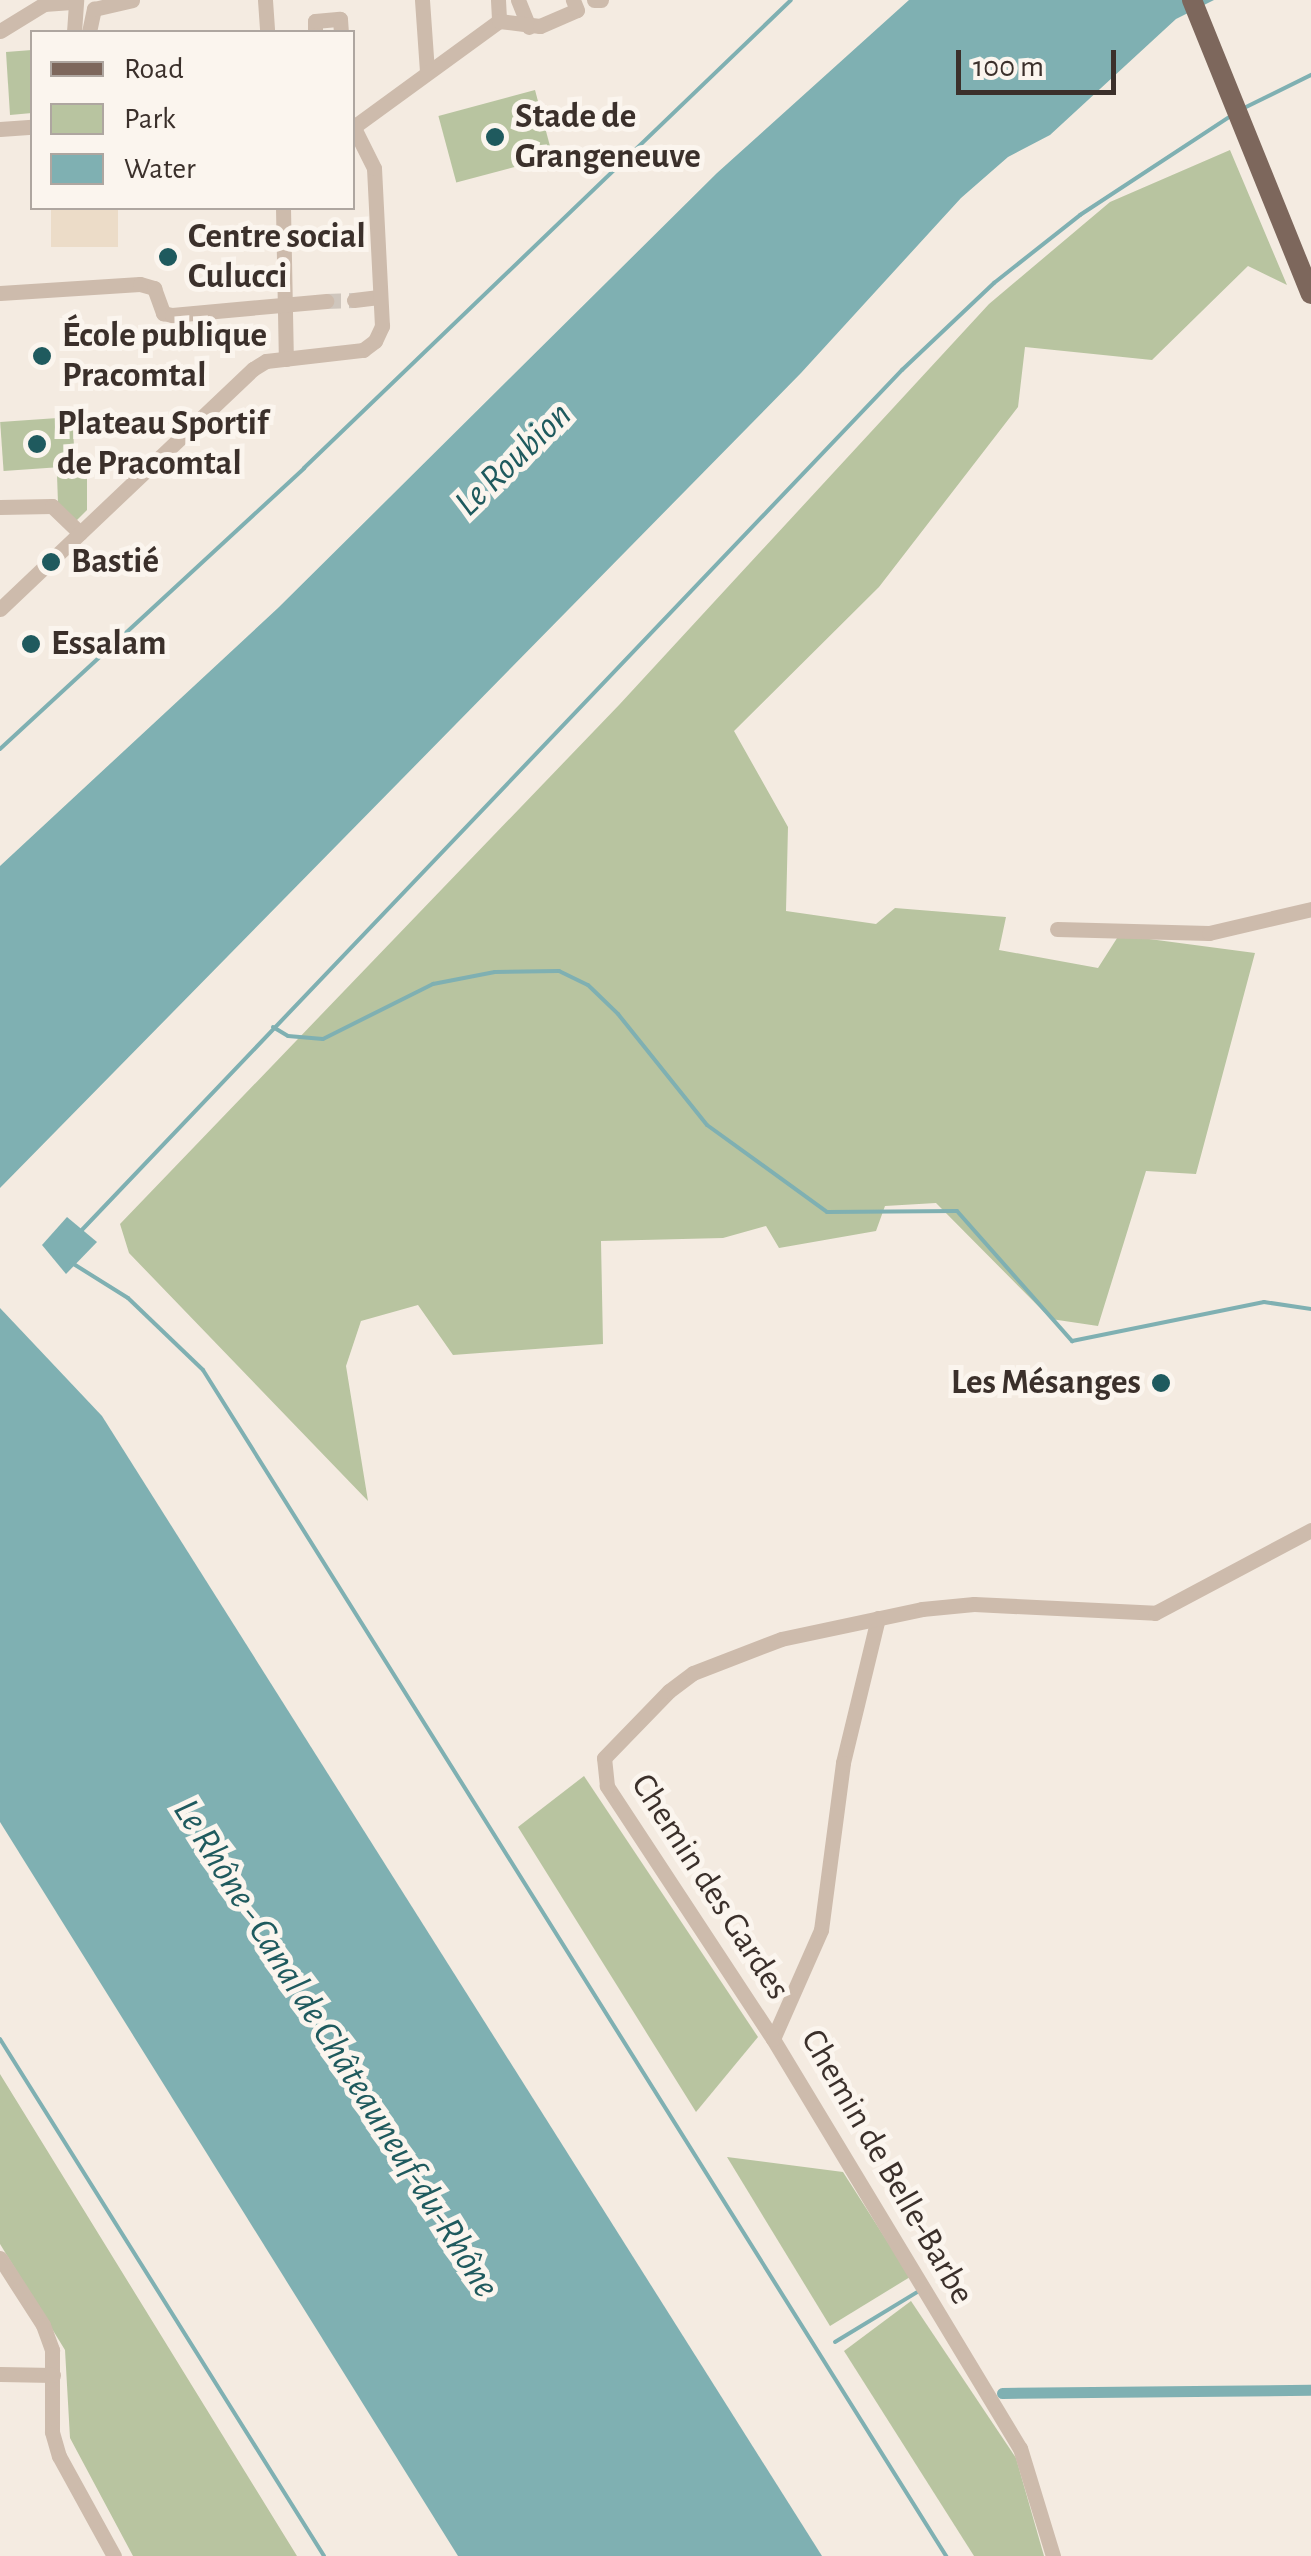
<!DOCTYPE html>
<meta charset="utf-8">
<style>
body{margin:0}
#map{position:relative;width:1311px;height:2556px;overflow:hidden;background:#f4ebe1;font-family:"Alegreya Sans",sans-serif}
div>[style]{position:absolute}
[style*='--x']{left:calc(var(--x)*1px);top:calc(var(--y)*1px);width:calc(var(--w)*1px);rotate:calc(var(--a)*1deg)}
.green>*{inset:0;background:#b8c4a0;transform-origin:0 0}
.plaza>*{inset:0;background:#ecdcc8;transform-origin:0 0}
.water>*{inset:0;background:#7fb0b2}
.stream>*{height:4px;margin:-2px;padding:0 2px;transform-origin:2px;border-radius:2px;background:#7fb0b2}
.canal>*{height:11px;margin:-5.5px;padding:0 5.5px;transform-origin:5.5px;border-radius:5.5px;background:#7fb0b2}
.minor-tunnel>*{height:15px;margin-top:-7.5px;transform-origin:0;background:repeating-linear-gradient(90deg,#cfc6bd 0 15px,transparent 0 23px)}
.minor>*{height:15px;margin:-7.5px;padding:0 7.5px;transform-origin:7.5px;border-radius:7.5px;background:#cdbbac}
.major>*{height:20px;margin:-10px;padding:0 10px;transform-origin:10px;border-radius:10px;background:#7d675c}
.dots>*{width:28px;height:28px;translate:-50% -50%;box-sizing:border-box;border:5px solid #fbf5ee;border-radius:50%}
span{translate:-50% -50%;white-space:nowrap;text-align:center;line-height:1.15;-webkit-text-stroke:10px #fbf5ee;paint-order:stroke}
.poi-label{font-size:35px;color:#3b302b;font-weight:700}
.left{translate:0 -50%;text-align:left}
.right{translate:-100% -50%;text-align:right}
.street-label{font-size:35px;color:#3b302b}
.water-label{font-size:38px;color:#1f5a5e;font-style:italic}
.legend{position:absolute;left:30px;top:30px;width:325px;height:180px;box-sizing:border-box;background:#fbf5ee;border:2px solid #aea6a0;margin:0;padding:12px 18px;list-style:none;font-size:30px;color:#3b302b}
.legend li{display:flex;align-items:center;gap:20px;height:50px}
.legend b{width:50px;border:2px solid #aea6a0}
.scale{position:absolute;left:956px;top:50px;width:160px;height:45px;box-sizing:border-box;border:5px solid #3b302b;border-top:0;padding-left:12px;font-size:30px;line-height:35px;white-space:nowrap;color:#3b302b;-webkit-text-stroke:8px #fbf5ee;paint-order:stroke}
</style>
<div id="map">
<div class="green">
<i style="clip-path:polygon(32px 50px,32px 113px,10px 115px,6px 52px)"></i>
<i style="left:535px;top:90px;width:69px;height:100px;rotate:75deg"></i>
<i style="clip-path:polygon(1230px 150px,1287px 285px,1248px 266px,1152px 360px,1025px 347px,1018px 407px,879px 587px,734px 731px,788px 827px,786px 911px,876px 924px,895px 908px,1006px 917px,999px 950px,1098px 968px,1119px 935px,1255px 953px,1196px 1174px,1146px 1171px,1098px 1326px,1051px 1319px,936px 1203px,885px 1206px,876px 1231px,779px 1248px,766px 1226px,723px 1238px,601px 1241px,603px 1344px,453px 1355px,418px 1305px,361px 1321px,346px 1366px,368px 1501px,129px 1253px,120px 1224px,619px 705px,989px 304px,1110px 202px)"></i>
<i style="left:72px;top:417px;width:49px;height:72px;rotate:86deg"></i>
<i style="clip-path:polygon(87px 474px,87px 510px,76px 521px,58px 503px,57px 475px)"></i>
<i style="clip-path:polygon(584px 1776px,758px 2037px,696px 2112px,518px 1827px)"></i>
<i style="clip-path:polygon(0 2074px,297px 2556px,133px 2556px,70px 2438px,65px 2350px,0 2244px)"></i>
<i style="clip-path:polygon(727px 2157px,843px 2172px,910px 2277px,830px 2326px)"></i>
<i style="clip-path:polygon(911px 2301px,1016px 2458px,1044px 2556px,974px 2556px,844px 2351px)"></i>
</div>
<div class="plaza">
<i style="left:51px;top:208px;width:67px;height:39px"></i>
</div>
<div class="water">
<i style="clip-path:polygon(909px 0,1214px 0,1176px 19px,1050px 135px,1008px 157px,961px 198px,801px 373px,0 1188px,0 866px,278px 608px,717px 173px)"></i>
<i style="clip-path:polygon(67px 1217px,97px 1242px,66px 1274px,42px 1245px)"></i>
<i style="clip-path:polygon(0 1308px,102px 1416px,822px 2556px,458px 2556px,0 1822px)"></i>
</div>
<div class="stream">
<i style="--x:1244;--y:108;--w:75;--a:-26.2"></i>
<i style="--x:0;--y:749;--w:414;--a:-42.7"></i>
<i style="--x:304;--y:468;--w:675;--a:-43.86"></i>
<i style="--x:273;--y:1027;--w:17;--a:31"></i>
<i style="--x:288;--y:1036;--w:35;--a:5"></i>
<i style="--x:323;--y:1039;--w:123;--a:-26.6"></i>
<i style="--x:433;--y:984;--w:63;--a:-11"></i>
<i style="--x:495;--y:972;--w:64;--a:-0.9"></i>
<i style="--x:559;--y:971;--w:32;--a:26"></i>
<i style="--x:588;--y:985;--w:42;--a:44"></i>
<i style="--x:618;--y:1014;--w:142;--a:51.3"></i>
<i style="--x:707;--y:1125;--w:148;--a:35.9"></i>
<i style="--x:827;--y:1212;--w:130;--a:-0.4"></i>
<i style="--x:957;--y:1211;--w:174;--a:48.5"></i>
<i style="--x:1072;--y:1341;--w:196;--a:-11.5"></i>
<i style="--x:1264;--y:1302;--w:48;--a:8.5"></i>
<i style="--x:79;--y:1233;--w:1193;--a:-46.36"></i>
<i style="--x:902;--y:370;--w:127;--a:-43.4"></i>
<i style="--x:994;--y:283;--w:110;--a:-38.3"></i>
<i style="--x:1080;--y:215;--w:181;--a:-33.3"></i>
<i style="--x:72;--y:1263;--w:66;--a:32"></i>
<i style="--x:128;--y:1298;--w:104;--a:43.8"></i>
<i style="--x:203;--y:1370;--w:1400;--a:57.93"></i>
<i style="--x:0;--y:2039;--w:610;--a:57.92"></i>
<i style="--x:835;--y:2342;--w:98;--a:-31.3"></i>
</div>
<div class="canal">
<i style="--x:1002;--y:2393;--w:309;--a:-0.6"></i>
</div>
<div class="minor-tunnel">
<i style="--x:326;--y:301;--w:28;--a:-2"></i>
</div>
<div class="minor">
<i style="--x:265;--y:0;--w:32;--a:86"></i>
<i style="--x:422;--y:0;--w:71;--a:86"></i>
<i style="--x:498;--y:0;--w:21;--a:87"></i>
<i style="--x:518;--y:0;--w:29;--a:68"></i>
<i style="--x:594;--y:0;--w:7;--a:0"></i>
<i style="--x:0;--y:31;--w:52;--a:-31.5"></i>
<i style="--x:44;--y:4;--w:31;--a:-4"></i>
<i style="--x:74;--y:32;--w:32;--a:-86"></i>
<i style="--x:89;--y:32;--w:24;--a:-78"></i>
<i style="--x:94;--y:9;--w:39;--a:-13"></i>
<i style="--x:315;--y:32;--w:11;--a:-90"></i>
<i style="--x:315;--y:21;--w:25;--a:-5"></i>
<i style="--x:340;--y:19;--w:13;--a:86"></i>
<i style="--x:355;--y:126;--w:178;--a:-36.1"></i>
<i style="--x:499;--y:21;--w:41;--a:7"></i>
<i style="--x:540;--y:26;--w:40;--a:-23.4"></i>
<i style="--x:577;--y:10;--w:11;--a:-112"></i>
<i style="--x:0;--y:129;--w:32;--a:-4"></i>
<i style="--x:283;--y:208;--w:151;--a:88.9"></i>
<i style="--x:0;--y:293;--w:140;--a:-3.7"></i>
<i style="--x:140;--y:284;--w:15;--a:16"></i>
<i style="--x:154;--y:288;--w:27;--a:70"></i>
<i style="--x:163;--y:313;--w:9;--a:13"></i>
<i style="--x:172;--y:315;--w:155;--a:-5.2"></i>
<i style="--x:354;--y:300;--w:25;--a:-7"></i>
<i style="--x:0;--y:507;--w:52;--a:-1.1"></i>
<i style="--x:52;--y:506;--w:39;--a:44"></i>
<i style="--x:0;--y:609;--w:349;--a:-43.5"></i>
<i style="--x:253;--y:369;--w:15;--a:-32"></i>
<i style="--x:266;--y:361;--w:98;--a:-6.5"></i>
<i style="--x:363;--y:350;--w:15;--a:-37"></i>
<i style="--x:375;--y:341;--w:17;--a:-65"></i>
<i style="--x:382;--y:326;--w:158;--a:-92.9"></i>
<i style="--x:374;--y:168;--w:49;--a:-116.6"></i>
<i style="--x:1057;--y:929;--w:152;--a:1.5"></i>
<i style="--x:1209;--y:933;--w:105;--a:-13.2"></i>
<i style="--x:878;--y:1618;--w:149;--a:103.6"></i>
<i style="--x:843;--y:1763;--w:168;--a:97.5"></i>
<i style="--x:821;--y:1930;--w:119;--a:113.8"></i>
<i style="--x:773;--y:2039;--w:478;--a:58.9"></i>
<i style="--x:1020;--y:2448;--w:113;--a:73"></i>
<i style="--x:773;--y:2039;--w:303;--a:-123.3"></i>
<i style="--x:607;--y:1786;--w:28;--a:-96"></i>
<i style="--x:604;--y:1758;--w:93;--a:-45.9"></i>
<i style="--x:669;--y:1691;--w:30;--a:-37"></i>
<i style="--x:693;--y:1673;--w:94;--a:-21.1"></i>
<i style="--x:781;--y:1639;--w:144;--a:-12"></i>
<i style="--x:922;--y:1609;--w:52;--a:-5.5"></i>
<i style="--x:974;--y:1604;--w:181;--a:2.8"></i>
<i style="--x:1155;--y:1613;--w:177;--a:-28"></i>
<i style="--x:0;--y:2258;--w:80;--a:57.3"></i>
<i style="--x:43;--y:2325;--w:27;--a:70"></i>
<i style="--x:52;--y:2350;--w:82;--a:90"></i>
<i style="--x:52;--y:2432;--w:25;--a:74"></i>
<i style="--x:59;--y:2456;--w:114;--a:61.2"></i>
<i style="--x:0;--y:2374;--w:53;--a:1.1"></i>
</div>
<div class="major">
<i style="--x:1192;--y:0;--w:317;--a:68"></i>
</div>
<div class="dots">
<i style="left:495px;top:137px;background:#1f5a5e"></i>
<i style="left:168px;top:257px;background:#1f5a5e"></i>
<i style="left:42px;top:356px;background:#1f5a5e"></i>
<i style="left:37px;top:444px;background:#1f5a5e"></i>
<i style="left:51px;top:562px;background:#1f5a5e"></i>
<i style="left:31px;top:644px;background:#1f5a5e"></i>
<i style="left:1161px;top:1383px;background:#1f5a5e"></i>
</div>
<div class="poi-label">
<span class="left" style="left:515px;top:137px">Stade de<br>Grangeneuve</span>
<span class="left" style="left:188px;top:257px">Centre social<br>Culucci</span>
<span class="left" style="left:62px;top:356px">École publique<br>Pracomtal</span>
<span class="left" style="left:57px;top:444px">Plateau Sportif<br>de Pracomtal</span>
<span class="left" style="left:71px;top:562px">Bastié</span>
<span class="left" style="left:51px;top:644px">Essalam</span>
<span class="right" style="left:1141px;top:1383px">Les Mésanges</span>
</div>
<div class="street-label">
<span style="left:710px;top:1887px;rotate:57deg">Chemin des Gardes</span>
<span style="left:887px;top:2167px;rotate:60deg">Chemin de Belle-Barbe</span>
</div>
<div class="water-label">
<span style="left:514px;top:460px;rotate:-44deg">Le Roubion</span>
<span style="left:335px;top:2049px;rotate:58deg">Le Rhône - Canal de Châteauneuf-du-Rhône</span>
</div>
<ul class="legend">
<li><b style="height:12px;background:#7d675c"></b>Road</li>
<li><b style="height:28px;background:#b8c4a0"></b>Park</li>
<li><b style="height:28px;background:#7fb0b2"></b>Water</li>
</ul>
<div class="scale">100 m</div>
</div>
